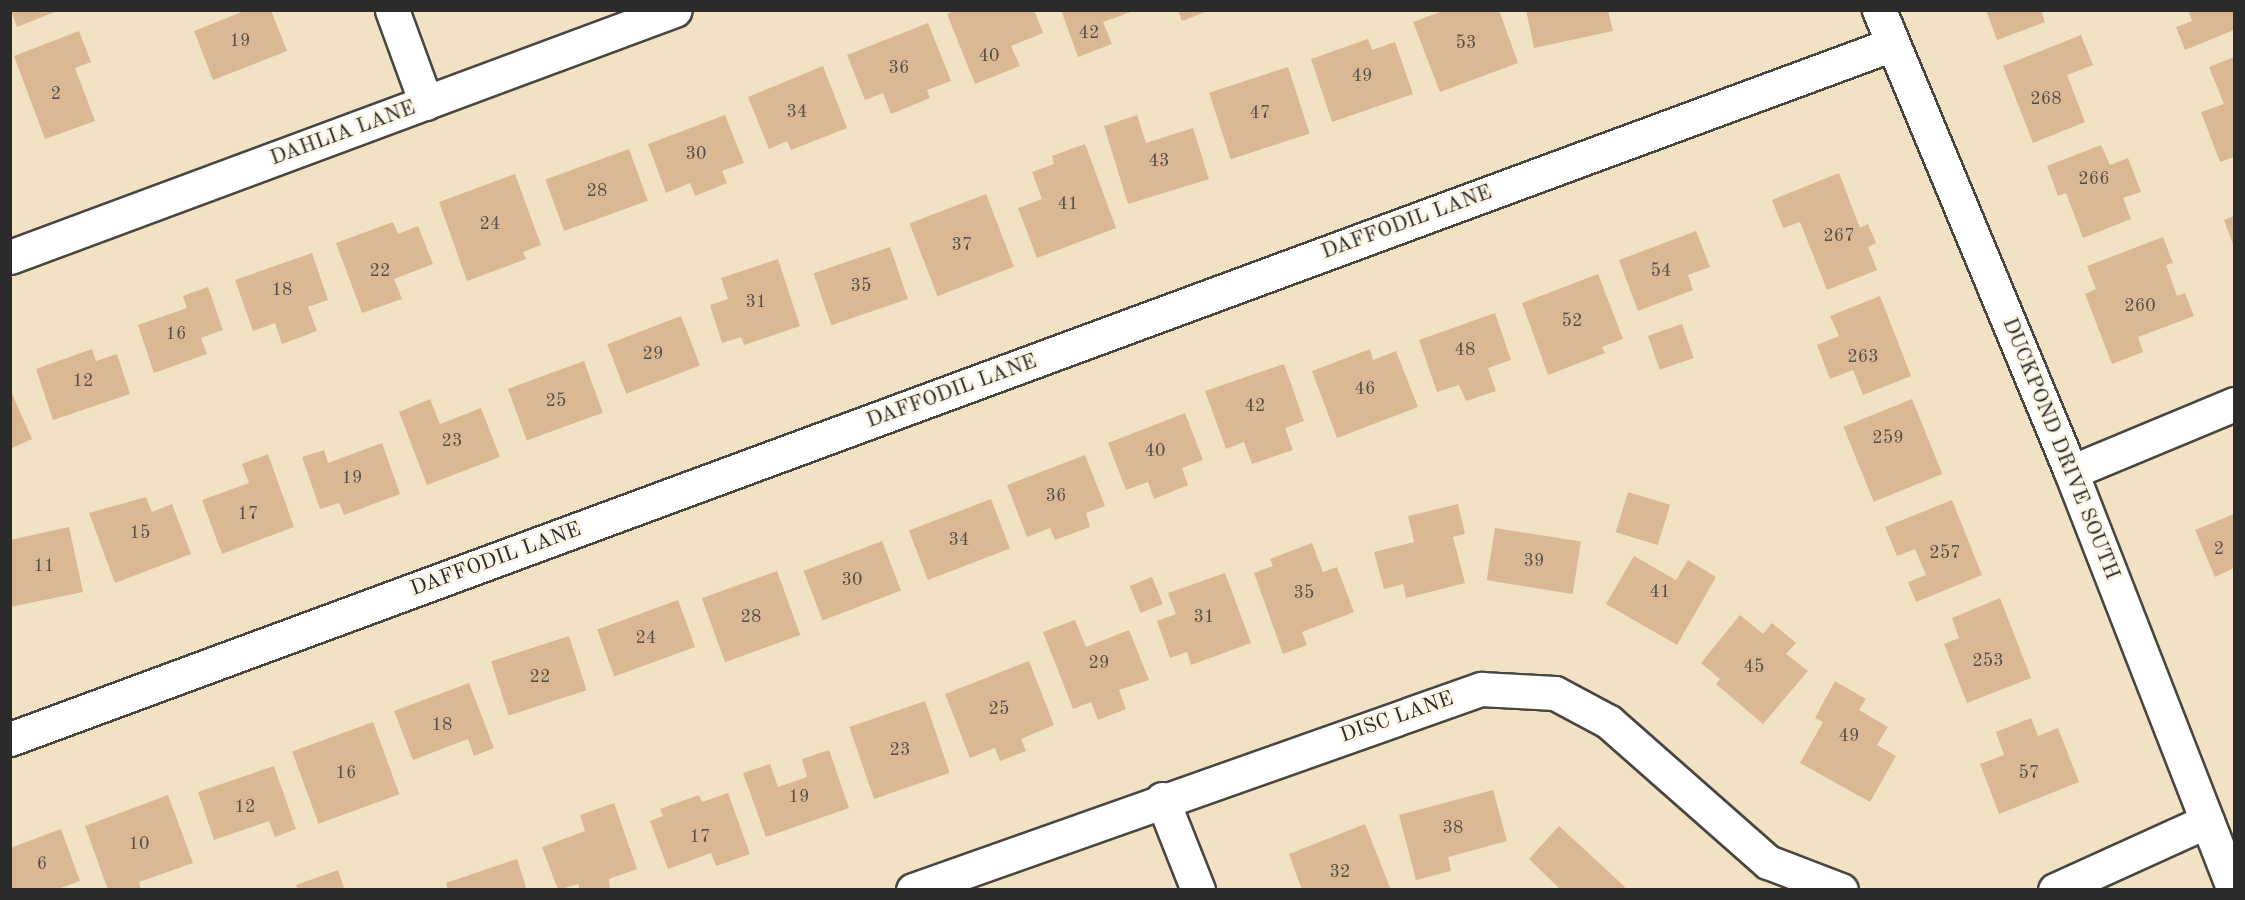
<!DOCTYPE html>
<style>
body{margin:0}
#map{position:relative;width:2245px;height:900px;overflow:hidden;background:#f1e2c3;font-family:"Old Standard TT",serif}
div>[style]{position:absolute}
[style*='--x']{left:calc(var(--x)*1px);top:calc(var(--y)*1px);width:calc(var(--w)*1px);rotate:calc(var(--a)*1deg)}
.building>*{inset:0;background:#dbb894;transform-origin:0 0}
.roads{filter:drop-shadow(2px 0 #494642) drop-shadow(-2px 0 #494642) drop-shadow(0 2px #494642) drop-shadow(0 -2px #494642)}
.minor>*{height:33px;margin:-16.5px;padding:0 16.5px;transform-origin:16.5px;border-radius:16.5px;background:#fff}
span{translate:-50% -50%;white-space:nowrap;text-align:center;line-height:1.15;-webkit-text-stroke:5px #fcf5e5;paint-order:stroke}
.number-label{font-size:18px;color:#574e45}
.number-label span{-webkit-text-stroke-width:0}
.street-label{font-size:21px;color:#2b2b2b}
.frame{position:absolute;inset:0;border:12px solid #2b2b2b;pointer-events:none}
</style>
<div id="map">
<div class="building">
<i style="clip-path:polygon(11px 10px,57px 10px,57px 11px,17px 27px)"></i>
<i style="clip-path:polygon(247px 10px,271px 10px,287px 51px,213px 80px,194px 31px)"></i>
<i style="clip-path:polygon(956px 10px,1034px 10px,1043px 33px,1011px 46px,1020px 66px,975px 84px,947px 14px)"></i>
<i style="clip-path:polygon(1061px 10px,1134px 10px,1134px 11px,1103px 22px,1112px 44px,1078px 57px)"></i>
<i style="clip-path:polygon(1178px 10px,1208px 10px,1208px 11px,1182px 21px)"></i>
<i style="clip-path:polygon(1445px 10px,1499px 10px,1518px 63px,1440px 92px,1413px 22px)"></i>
<i style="clip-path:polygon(1526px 10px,1608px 10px,1613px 31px,1534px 48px)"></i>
<i style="clip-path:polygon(1986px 10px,2041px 10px,2045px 22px,1997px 40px)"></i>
<i style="clip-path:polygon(2188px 10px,2234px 10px,2234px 30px,2185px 50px,2176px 27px,2192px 21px)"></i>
<i style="clip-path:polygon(928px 23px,951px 81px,927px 90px,930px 98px,891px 114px,883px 93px,865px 100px,847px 55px)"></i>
<i style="clip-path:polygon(79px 31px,91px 62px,75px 68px,95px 121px,45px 139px,14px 56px)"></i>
<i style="clip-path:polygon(2081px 35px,2093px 65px,2067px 75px,2085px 122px,2033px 143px,2003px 66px)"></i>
<i style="clip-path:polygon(1368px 39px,1372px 50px,1395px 42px,1413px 94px,1332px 122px,1311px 59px)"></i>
<i style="clip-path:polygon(2234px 57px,2234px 157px,2220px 162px,2201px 112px,2224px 104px,2209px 67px)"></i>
<i style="clip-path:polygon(823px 66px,847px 128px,791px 150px,787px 141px,769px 149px,748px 97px)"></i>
<i style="left:1288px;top:67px;width:70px;height:83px;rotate:72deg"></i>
<i style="clip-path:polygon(725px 115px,744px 163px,722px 171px,727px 183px,695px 196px,690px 183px,666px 193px,648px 144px)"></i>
<i style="clip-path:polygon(1137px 115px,1146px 143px,1193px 128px,1209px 179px,1128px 204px,1104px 126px)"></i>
<i style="clip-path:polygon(1085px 144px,1116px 228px,1037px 258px,1018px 208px,1042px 199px,1032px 172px,1054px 164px,1052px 156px)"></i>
<i style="clip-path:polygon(2101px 145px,2110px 165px,2128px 158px,2141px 192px,2123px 198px,2131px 219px,2083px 238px,2066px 193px,2058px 196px,2047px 166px)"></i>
<i style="left:629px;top:149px;width:55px;height:89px;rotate:70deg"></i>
<i style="clip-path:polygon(1839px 173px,1860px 228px,1868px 224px,1876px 243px,1868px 247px,1877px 270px,1827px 290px,1800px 222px,1783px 228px,1772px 200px)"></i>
<i style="clip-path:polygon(515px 174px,541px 245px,523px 252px,526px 259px,467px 281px,439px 202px)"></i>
<i style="left:986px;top:194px;width:78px;height:82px;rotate:69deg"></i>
<i style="clip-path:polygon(2234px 216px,2234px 247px,2224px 220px)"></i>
<i style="clip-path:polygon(393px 222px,398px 234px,418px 226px,433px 264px,394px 279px,402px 299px,362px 313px,336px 243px)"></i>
<i style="clip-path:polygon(1696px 231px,1710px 267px,1688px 275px,1693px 290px,1638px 311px,1619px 260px)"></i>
<i style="clip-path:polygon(2163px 237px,2173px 263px,2166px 265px,2177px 296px,2185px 293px,2194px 316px,2138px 337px,2143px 352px,2112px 364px,2085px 294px,2096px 289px,2087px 266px)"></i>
<i style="left:890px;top:247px;width:55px;height:81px;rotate:71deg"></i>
<i style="clip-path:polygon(312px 253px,328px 300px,308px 307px,317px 331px,282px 344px,275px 323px,253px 331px,235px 280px)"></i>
<i style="clip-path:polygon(778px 259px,800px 326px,744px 345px,741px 337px,722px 343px,710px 305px,728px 299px,721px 278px)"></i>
<i style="clip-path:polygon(1598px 274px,1623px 339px,1602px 347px,1605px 353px,1548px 375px,1522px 303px)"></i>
<i style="clip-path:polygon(208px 287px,223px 330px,201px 338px,207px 354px,154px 373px,138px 325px,187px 308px,183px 296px)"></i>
<i style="clip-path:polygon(1880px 296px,1911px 376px,1863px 395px,1853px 370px,1830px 379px,1817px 345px,1839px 336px,1830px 316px)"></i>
<i style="clip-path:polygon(1495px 313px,1511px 360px,1488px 368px,1496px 391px,1466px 401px,1459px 385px,1437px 392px,1419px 340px)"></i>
<i style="left:681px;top:316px;width:53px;height:79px;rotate:69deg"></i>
<i style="left:1682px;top:324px;width:36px;height:36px;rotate:71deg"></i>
<i style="clip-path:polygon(92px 349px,96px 361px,117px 354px,130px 394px,53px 420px,36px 369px)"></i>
<i style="clip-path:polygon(1370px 349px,1373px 360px,1396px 351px,1418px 407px,1337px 438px,1312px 371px)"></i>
<i style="left:584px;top:361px;width:55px;height:81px;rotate:70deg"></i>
<i style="clip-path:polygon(1284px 364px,1304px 421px,1285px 428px,1293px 450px,1252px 464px,1244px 442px,1226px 449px,1205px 391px)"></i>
<i style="clip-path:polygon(10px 389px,32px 439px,10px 449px)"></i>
<i style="clip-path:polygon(430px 399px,440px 424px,481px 408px,500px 457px,427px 485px,399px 412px)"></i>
<i style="left:1912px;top:399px;width:81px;height:74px;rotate:68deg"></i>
<i style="clip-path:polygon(1185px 413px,1203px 460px,1182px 468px,1188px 485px,1154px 499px,1148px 482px,1126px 490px,1108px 443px)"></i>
<i style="clip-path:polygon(382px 443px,400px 494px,344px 515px,339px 503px,320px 509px,302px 457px,324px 450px,328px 463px)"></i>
<i style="clip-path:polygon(268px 454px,294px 527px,222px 554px,202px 500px,249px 483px,242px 464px)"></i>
<i style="clip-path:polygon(1085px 455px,1105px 506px,1086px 513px,1090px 527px,1055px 540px,1050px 528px,1027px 537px,1007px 485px)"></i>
<i style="left:1628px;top:492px;width:44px;height:42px;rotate:17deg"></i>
<i style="clip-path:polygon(146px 497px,152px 512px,172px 504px,191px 554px,115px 583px,89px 513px)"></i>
<i style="left:991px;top:499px;width:53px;height:88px;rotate:69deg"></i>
<i style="clip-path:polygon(1952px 500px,1982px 575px,1916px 602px,1908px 582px,1926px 575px,1915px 549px,1897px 556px,1885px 527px)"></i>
<i style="clip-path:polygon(1458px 504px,1465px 534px,1453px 537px,1465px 583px,1406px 598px,1403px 584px,1384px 589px,1374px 552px,1414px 542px,1408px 516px)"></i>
<i style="clip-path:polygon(2234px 514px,2234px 568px,2215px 577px,2195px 530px)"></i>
<i style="clip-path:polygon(69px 527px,83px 592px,10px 607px,10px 540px)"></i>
<i style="left:1495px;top:528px;width:87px;height:53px;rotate:9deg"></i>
<i style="left:882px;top:541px;width:53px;height:84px;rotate:69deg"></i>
<i style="clip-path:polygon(1312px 543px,1323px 572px,1337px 567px,1354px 612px,1302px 632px,1307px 645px,1283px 654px,1254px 573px,1273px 566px,1270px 559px)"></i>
<i style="clip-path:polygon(1634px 556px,1676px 580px,1688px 560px,1716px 577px,1677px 645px,1606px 604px)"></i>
<i style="left:777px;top:571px;width:68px;height:80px;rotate:70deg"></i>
<i style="clip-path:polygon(1225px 573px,1251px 643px,1191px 665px,1187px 652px,1170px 658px,1157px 621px,1176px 614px,1168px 593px)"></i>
<i style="left:1152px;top:577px;width:29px;height:24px;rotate:68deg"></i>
<i style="clip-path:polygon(2000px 598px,2031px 678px,1967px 703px,1944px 644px,1959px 638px,1952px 618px)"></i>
<i style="left:678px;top:600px;width:50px;height:86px;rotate:70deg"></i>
<i style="clip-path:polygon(1740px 615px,1763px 634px,1772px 623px,1796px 643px,1786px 654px,1808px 671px,1763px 724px,1716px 684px,1720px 679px,1701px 663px)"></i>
<i style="clip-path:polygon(1075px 620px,1086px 647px,1129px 630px,1149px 680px,1119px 690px,1126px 709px,1098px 720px,1091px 702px,1073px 709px,1043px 632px)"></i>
<i style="left:569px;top:636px;width:57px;height:82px;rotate:72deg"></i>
<i style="clip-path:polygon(1029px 661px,1054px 725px,1021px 739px,1026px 751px,1000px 761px,995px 748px,970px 758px,945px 694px)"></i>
<i style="clip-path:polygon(1835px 681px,1866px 699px,1859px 710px,1888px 727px,1877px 745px,1896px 756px,1870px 802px,1800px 763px,1823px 722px,1815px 718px)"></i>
<i style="clip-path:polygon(469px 683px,494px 748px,474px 756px,468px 739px,413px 760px,394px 711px)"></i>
<i style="left:925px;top:701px;width:76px;height:80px;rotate:71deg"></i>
<i style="clip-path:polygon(2031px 718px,2038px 736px,2058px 728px,2079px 782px,1999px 814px,1980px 764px,2004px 755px,1996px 732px)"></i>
<i style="left:373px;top:722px;width:77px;height:86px;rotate:70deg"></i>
<i style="clip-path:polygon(829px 750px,849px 808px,766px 837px,743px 773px,770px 764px,778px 787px,807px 777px,802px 759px)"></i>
<i style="clip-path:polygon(274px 766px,296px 829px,275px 837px,269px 821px,214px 840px,198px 792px)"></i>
<i style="clip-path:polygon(1493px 790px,1507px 841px,1448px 857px,1451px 871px,1416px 880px,1399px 815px)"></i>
<i style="clip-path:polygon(728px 793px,750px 854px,716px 866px,711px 853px,668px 869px,650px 821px,663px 816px,660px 809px,699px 795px,702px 802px)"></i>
<i style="clip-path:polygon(168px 795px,193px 863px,139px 882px,141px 890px,108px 890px,85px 826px)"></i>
<i style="clip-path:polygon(614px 803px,637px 869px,609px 879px,610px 890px,580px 890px,578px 884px,558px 890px,542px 847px,585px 831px,580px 815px)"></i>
<i style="clip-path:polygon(1365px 824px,1391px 890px,1302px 890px,1289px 854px)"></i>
<i style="clip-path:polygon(1559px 826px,1625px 887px,1623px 890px,1561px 890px,1529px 859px)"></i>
<i style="clip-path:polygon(61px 829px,80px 881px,55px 890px,10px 890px,10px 848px)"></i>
<i style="clip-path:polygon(517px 859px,527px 890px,448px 890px,446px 883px)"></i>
<i style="clip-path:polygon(338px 870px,345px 890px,298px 890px,296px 885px)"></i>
</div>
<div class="roads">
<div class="minor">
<i style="--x:392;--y:10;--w:99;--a:69.9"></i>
<i style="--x:1879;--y:10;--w:500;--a:67.43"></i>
<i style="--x:2071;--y:472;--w:449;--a:68.7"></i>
<i style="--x:10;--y:257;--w:709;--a:-20.38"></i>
<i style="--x:2071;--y:472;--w:177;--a:-22.6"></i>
<i style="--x:10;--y:739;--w:2007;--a:-20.26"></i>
<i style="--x:1162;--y:799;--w:98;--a:68.4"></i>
<i style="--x:913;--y:890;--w:603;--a:-19.49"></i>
<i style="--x:1481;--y:689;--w:74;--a:3.1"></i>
<i style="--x:1555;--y:693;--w:61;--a:28.2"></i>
<i style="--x:1609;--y:722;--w:212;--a:41.4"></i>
<i style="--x:1768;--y:862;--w:78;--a:21"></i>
<i style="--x:2055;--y:890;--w:167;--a:-24.4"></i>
</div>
</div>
<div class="number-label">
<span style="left:1089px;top:33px">42</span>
<span style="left:240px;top:41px">19</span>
<span style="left:1466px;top:43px">53</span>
<span style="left:989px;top:56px">40</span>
<span style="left:899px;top:68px">36</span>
<span style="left:1362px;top:76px">49</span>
<span style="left:56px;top:94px">2</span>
<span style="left:2046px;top:99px">268</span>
<span style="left:797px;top:112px">34</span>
<span style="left:1260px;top:113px">47</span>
<span style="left:696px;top:154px">30</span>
<span style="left:1159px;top:161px">43</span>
<span style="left:2094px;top:179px">266</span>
<span style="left:597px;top:191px">28</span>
<span style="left:1068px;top:204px">41</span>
<span style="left:490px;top:224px">24</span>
<span style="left:1839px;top:236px">267</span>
<span style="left:962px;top:245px">37</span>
<span style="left:380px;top:271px">22</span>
<span style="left:1661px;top:271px">54</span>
<span style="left:861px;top:286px">35</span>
<span style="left:282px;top:290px">18</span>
<span style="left:756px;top:302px">31</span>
<span style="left:2140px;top:306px">260</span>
<span style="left:1572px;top:321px">52</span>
<span style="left:176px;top:334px">16</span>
<span style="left:1465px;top:350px">48</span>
<span style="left:653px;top:354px">29</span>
<span style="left:1863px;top:357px">263</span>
<span style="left:83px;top:381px">12</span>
<span style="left:1365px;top:389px">46</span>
<span style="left:556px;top:401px">25</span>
<span style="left:1255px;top:406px">42</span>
<span style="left:1888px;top:438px">259</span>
<span style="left:452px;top:441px">23</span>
<span style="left:1155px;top:451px">40</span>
<span style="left:352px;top:478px">19</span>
<span style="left:1056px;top:496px">36</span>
<span style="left:248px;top:514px">17</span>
<span style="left:140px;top:533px">15</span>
<span style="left:959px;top:540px">34</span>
<span style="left:2219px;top:549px">2</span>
<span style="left:1945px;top:553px">257</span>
<span style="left:1534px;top:561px">39</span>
<span style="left:44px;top:566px">11</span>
<span style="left:852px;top:580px">30</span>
<span style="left:1660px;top:592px">41</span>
<span style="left:1304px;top:593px">35</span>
<span style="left:751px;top:617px">28</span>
<span style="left:1204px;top:617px">31</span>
<span style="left:646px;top:638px">24</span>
<span style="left:1988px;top:661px">253</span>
<span style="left:1099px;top:663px">29</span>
<span style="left:1754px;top:667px">45</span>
<span style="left:540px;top:677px">22</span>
<span style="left:999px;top:709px">25</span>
<span style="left:442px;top:725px">18</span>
<span style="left:1849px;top:736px">49</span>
<span style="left:900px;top:750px">23</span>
<span style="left:346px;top:773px">16</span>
<span style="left:2029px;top:773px">57</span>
<span style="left:799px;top:797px">19</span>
<span style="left:245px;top:807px">12</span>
<span style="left:1453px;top:828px">38</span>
<span style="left:700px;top:837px">17</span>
<span style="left:139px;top:844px">10</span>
<span style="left:42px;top:864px">6</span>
<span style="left:1340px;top:872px">32</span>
</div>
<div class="street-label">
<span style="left:343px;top:134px;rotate:-20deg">DAHLIA LANE</span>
<span style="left:1407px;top:223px;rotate:-20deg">DAFFODIL LANE</span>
<span style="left:952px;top:392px;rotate:-20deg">DAFFODIL LANE</span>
<span style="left:2060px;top:449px;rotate:68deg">DUCKPOND DRIVE SOUTH</span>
<span style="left:496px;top:560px;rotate:-20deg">DAFFODIL LANE</span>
<span style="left:1397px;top:718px;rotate:-19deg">DISC LANE</span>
</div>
<div class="frame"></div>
</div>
